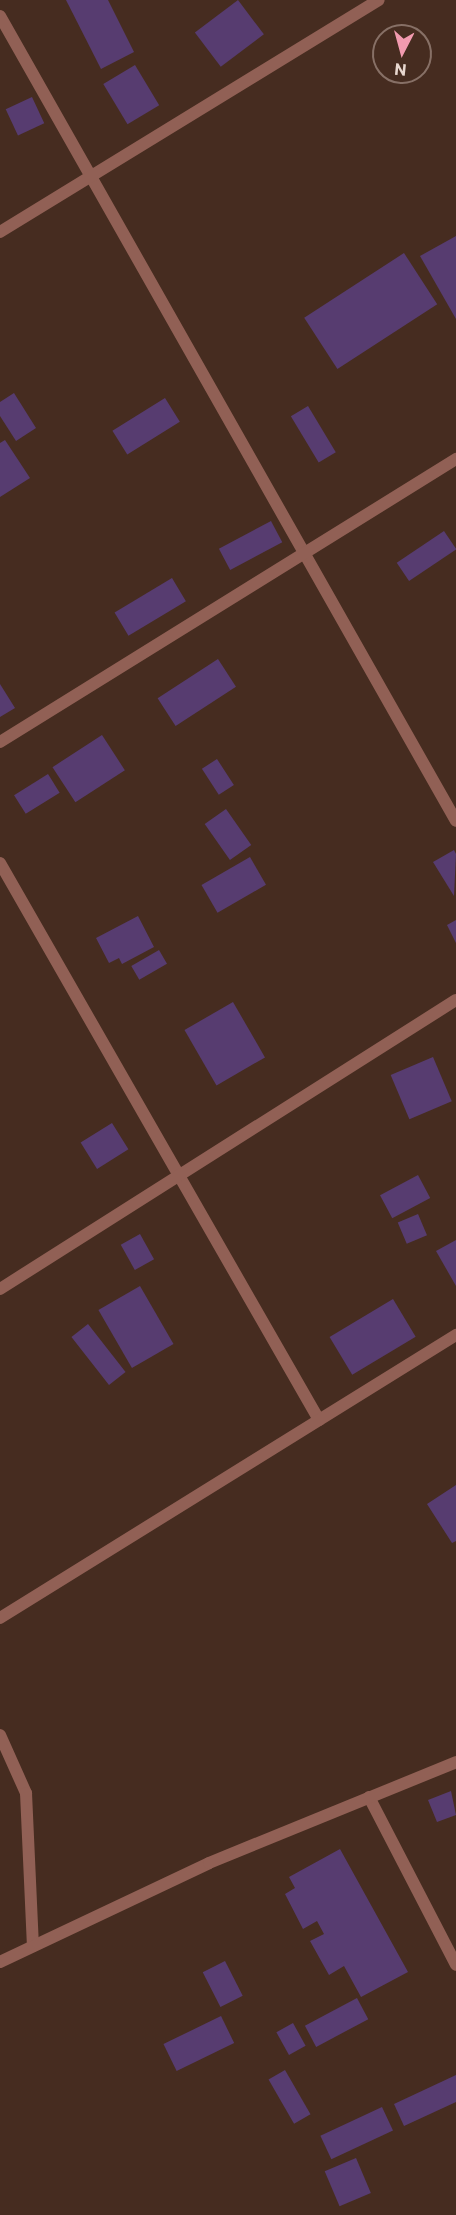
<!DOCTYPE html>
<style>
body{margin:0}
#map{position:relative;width:456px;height:2215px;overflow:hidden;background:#462c20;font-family:Commissioner,sans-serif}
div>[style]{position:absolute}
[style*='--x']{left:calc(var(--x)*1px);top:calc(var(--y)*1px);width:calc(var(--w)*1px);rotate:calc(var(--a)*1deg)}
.building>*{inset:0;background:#573c70;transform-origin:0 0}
.street>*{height:12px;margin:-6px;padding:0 6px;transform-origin:6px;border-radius:6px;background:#916055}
span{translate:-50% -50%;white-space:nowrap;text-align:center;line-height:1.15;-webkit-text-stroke:4.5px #462c20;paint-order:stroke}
.north{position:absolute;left:372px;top:24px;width:60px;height:60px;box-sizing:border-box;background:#462c20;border:2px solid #877066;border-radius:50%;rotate:186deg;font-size:16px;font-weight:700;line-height:24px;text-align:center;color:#e8d7cf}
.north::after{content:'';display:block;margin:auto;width:21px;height:27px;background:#f29aaf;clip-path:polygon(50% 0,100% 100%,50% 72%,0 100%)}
</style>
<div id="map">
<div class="building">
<i style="clip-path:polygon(66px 0,108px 0,134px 52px,101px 69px)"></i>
<i style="left:238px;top:0;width:43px;height:54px;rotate:53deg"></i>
<i style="left:135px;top:65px;width:47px;height:37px;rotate:59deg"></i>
<i style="left:32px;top:97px;width:29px;height:29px;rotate:65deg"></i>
<i style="clip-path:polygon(456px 236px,456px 319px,420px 256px)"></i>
<i style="left:404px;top:253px;width:61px;height:119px;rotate:57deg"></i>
<i style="clip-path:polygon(14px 393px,36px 428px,16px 441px,0 416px,0 402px)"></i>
<i style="left:165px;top:398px;width:28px;height:62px;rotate:58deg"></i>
<i style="left:308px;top:406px;width:54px;height:20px;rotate:59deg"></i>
<i style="clip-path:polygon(5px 440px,30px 478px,0 497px,0 443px)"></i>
<i style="left:271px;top:521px;width:24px;height:59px;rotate:62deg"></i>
<i style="left:444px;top:531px;width:22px;height:57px;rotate:56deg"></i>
<i style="left:172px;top:578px;width:27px;height:67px;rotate:59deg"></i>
<i style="left:218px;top:659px;width:33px;height:72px;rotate:57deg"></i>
<i style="clip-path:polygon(0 684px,15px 708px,0 717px)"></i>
<i style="left:102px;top:735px;width:42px;height:59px;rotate:57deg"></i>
<i style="left:217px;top:759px;width:31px;height:18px;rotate:57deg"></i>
<i style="left:48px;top:774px;width:22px;height:40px;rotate:58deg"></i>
<i style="left:226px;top:809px;width:44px;height:26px;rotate:55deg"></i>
<i style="clip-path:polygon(454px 850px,456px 854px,454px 896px,433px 862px)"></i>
<i style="left:250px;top:857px;width:32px;height:56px;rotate:60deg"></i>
<i style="clip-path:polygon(138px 916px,154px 947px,122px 964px,119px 958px,109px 963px,96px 938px)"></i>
<i style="clip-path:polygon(456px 920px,456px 943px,447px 925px)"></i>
<i style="left:159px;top:950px;width:16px;height:32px;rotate:60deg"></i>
<i style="left:233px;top:1002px;width:64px;height:56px;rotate:60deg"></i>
<i style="left:433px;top:1057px;width:48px;height:46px;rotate:67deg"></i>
<i style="left:112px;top:1123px;width:31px;height:37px;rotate:58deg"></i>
<i style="left:418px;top:1175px;width:26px;height:43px;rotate:62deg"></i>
<i style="left:418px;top:1214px;width:23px;height:22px;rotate:67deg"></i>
<i style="left:140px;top:1234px;width:29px;height:22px;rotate:61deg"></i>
<i style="clip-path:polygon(456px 1240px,456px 1286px,436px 1251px)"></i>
<i style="left:140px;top:1286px;width:67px;height:48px;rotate:60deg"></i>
<i style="left:393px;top:1299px;width:44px;height:74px;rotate:59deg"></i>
<i style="left:88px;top:1324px;width:61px;height:21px;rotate:52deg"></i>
<i style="clip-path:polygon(456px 1485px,456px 1541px,452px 1543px,427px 1504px)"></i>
<i style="clip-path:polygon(451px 1791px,456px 1815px,437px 1822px,428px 1800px)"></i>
<i style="clip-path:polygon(340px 1849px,408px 1972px,361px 1997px,344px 1966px,329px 1975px,310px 1941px,324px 1934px,317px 1921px,303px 1929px,285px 1894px,295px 1888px,289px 1877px)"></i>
<i style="left:225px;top:1961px;width:39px;height:25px;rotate:63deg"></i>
<i style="left:357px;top:1998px;width:24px;height:59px;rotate:62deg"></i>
<i style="left:221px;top:2016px;width:30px;height:64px;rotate:64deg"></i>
<i style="left:293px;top:2023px;width:26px;height:19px;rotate:61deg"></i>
<i style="left:285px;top:2070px;width:51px;height:19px;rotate:60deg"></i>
<i style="clip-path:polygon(456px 2075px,456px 2102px,404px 2126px,394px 2104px)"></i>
<i style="left:382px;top:2107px;width:26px;height:68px;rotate:65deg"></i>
<i style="left:356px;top:2158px;width:38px;height:34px;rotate:67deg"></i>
</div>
<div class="street">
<i style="--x:0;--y:16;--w:925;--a:60.47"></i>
<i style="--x:0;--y:232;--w:444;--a:-31.5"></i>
<i style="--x:0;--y:742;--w:537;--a:-31.82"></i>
<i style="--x:0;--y:863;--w:642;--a:60.2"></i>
<i style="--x:0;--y:1289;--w:540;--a:-32.37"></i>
<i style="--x:0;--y:1618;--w:537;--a:-31.82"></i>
<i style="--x:0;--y:1735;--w:64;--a:65.9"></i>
<i style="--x:26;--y:1793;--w:153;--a:87.4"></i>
<i style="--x:369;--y:1797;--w:189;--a:62.6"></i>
<i style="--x:0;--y:1962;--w:231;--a:-25.3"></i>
<i style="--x:209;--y:1863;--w:267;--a:-22.2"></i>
</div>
<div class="north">N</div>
</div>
